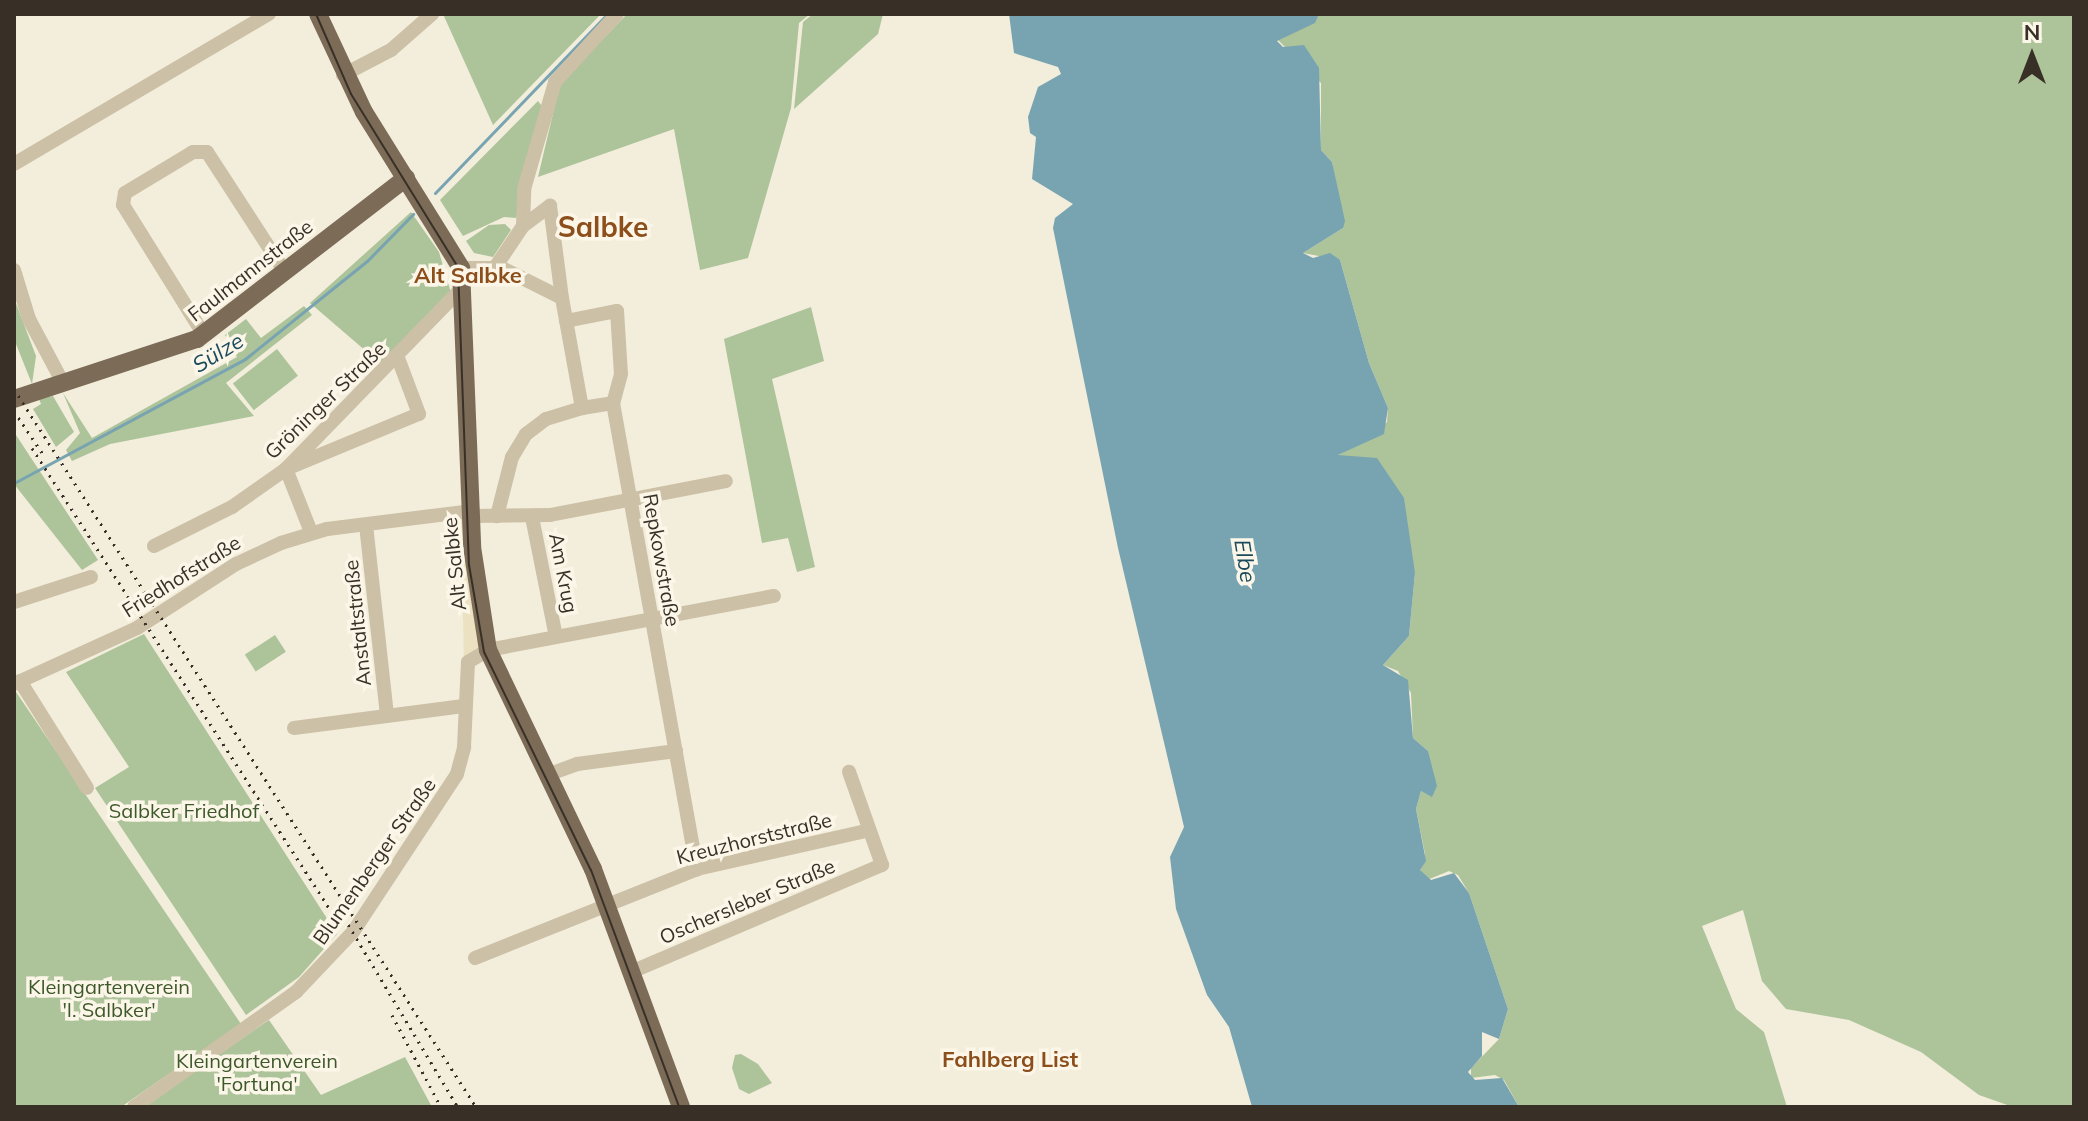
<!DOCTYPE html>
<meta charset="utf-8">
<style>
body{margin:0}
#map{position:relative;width:2088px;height:1121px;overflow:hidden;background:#f3eddb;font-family:Mulish,sans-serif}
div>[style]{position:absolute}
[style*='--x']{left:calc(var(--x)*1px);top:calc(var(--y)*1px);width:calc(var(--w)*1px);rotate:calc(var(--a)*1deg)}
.green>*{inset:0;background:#adc39a;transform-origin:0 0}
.plaza>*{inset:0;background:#ece2c1}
.water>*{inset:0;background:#78a4b2}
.stream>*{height:3px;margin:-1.5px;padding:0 1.5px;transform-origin:1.5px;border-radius:1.5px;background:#78a4b2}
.minor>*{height:14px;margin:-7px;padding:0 7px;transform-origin:7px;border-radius:7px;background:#ccc0a6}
.major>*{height:18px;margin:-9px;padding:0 9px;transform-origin:9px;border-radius:9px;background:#7b6b57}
.tram>*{height:2px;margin:-1px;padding:0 1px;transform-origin:1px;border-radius:1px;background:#383027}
.rail>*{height:3px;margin-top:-1.5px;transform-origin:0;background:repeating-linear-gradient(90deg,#383027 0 2px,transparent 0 8px)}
span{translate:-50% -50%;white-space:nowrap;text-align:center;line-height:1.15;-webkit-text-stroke:7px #fbf6e8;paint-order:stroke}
.street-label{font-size:20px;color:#383027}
.park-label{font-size:20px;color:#3d5829}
.neighbourhood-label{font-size:22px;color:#8c4e1b;font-weight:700}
.water-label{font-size:22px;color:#1a4a5c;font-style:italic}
.district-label{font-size:28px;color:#8c4e1b;font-weight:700}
.frame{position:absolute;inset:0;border:16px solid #383027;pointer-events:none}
.north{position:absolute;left:1992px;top:16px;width:80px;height:80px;-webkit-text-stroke:6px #fbf6e8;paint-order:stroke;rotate:0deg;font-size:22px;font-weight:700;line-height:32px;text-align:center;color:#383027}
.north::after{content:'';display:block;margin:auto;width:28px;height:36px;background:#383027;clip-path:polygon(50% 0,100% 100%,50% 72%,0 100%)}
</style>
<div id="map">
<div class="green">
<i style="clip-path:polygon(443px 14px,601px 14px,493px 125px)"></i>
<i style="clip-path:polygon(627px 14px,810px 14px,799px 23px,791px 108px,748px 258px,700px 270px,674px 129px,538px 177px,560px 84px)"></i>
<i style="clip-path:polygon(813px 14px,883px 14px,878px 34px,794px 109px,803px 22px)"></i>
<i style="clip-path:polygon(1319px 14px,2074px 14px,2074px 1107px,2013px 1107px,1979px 1095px,1921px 1052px,1849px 1020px,1786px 1009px,1762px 981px,1743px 910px,1702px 926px,1736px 1009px,1764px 1032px,1787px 1107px,1519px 1107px,1504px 1080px,1495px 1075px,1471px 1078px,1471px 1068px,1499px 1039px,1508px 1009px,1469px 893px,1458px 875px,1449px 871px,1427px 880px,1420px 870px,1425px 854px,1416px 809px,1421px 791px,1432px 796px,1428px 751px,1413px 738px,1411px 693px,1398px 671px,1383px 665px,1409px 636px,1415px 573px,1348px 460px,1338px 455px,1366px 441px,1387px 422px,1388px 408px,1369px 363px,1340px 260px,1303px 253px,1343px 228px,1332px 162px,1321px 150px,1321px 83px,1277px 39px)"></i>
<i style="clip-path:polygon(538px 101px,544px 109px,516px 218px,504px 217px,463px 236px,440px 200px)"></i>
<i style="clip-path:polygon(411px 212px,439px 252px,451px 293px,381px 364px,310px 303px)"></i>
<i style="clip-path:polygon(505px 224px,511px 230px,493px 257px,474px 253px,466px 241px,489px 225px)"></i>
<i style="clip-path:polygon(14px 298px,36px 356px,32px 384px,14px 339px)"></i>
<i style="clip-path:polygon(304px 306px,312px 315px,226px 383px,254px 416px,110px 444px,72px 461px,66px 450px,80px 433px,63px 393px,92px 438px,237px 357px,225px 335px,246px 319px,261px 338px)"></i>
<i style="clip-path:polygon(811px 307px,824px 361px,772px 379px,815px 567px,797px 572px,788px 538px,762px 543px,724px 339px)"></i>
<i style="left:277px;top:349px;width:34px;height:56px;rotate:52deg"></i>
<i style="clip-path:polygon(53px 396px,74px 432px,56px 447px,33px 409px,41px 404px,39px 399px)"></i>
<i style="clip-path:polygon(14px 432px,98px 560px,82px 570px,14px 484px)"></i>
<i style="clip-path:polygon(144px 634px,337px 934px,299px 977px,246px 1015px,95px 788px,129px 767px,66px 672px)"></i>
<i style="left:275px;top:635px;width:20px;height:36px;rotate:57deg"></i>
<i style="clip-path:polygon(14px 689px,241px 1024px,121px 1107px,14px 1107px)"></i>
<i style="clip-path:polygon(269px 1020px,321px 1095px,405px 1057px,432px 1107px,143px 1107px)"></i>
<i style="clip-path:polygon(741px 1054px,758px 1064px,772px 1083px,749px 1094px,739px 1089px,732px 1068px,735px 1055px)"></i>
</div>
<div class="plaza">
<i style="clip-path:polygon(471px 511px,488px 650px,464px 667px,461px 520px)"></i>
</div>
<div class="water">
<i style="clip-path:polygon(1009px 14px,1319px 14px,1315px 23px,1277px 41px,1283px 47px,1304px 45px,1319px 68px,1321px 150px,1332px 162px,1345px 221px,1343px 228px,1303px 253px,1313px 258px,1330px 253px,1340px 260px,1369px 363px,1388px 408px,1384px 434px,1338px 455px,1377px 458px,1404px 498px,1415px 573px,1409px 636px,1383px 665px,1408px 680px,1413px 738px,1428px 751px,1437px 786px,1432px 797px,1421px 791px,1416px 809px,1426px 861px,1420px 870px,1431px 880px,1454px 873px,1469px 893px,1508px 1009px,1499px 1039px,1482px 1032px,1482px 1056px,1468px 1072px,1475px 1080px,1502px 1078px,1519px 1107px,1252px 1107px,1229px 1027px,1207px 995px,1176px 909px,1170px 857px,1184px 827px,1118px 548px,1053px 228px,1055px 218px,1073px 204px,1032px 179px,1036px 137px,1030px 133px,1028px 117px,1038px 87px,1061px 74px,1058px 67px,1014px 53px)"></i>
</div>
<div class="stream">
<i style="--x:435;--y:193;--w:248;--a:-46.1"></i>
<i style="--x:14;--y:483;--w:262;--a:-28.2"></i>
<i style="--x:245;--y:359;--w:156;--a:-38.8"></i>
<i style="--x:367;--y:261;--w:66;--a:-45.6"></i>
</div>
<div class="minor">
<i style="--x:343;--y:75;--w:54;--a:-27.5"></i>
<i style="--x:391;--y:50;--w:55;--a:-41.3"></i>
<i style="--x:14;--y:164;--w:296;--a:-30.5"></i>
<i style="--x:523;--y:226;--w:37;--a:-88"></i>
<i style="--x:524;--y:189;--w:111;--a:-73.8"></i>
<i style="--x:555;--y:82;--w:92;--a:-47.6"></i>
<i style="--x:496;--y:266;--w:48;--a:-56"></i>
<i style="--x:523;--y:226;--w:34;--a:-37"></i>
<i style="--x:550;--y:206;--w:93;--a:82.6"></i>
<i style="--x:461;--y:268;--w:41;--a:0"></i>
<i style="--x:502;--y:268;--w:67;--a:26.6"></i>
<i style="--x:562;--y:298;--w:112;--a:79.7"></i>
<i style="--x:582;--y:408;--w:38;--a:163"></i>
<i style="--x:546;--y:419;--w:25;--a:143"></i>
<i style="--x:526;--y:434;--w:27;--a:121"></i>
<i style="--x:512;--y:457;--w:61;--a:104.3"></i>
<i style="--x:14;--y:270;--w:51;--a:73"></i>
<i style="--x:29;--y:319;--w:72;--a:62"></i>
<i style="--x:566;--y:321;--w:52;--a:-11.1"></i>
<i style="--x:617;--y:311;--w:63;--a:86.4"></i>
<i style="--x:621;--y:374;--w:30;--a:105"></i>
<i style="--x:204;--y:335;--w:153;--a:-121.9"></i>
<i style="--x:123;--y:205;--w:12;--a:-81"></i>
<i style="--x:125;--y:193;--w:79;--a:-31.1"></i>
<i style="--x:193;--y:152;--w:14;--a:0"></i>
<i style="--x:207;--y:152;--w:143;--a:57"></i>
<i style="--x:613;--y:403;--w:474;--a:79.8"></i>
<i style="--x:582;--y:408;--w:31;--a:-9"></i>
<i style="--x:471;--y:516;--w:79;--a:-0.7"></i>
<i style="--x:550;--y:515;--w:179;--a:-10.9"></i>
<i style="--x:532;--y:517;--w:122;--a:78.7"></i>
<i style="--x:366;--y:525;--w:192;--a:83.7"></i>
<i style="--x:311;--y:532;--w:68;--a:-111.6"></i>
<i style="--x:286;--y:469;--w:144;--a:-22.5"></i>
<i style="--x:419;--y:414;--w:60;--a:-110.6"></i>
<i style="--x:154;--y:546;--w:87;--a:-26.6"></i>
<i style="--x:232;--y:507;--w:66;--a:-35.1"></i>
<i style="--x:286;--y:469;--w:254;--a:-45.8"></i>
<i style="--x:14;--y:602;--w:81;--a:-18"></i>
<i style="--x:20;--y:681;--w:126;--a:57.9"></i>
<i style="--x:14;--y:684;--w:135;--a:-24.5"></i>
<i style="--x:137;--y:628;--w:118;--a:-32.9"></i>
<i style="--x:236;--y:564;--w:50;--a:-25"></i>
<i style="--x:281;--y:543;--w:48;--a:-16.9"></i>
<i style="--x:327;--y:529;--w:145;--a:-7.1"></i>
<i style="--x:294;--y:728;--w:171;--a:-7.4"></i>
<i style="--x:547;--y:775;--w:32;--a:-20"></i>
<i style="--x:577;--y:764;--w:100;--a:-7.5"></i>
<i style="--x:475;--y:958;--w:239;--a:-21.8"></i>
<i style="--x:697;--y:869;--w:173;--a:-12.7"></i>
<i style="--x:631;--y:972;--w:273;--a:-23.1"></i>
<i style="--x:882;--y:865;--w:99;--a:-109.5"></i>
<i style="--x:134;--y:1107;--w:199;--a:-35.4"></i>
<i style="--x:296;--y:992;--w:83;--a:-46.5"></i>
<i style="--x:353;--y:932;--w:189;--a:-56.6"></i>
<i style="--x:457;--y:774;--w:28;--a:-75"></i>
<i style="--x:464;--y:747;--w:85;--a:-87.3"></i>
<i style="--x:468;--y:662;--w:23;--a:-31"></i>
<i style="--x:488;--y:650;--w:291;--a:-10.7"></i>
</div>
<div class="major">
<i style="--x:318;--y:14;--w:108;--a:64.9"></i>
<i style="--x:364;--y:112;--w:184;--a:58.1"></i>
<i style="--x:461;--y:268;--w:279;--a:87.7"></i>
<i style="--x:472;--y:547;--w:104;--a:81.2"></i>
<i style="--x:488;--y:650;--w:243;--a:64.4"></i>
<i style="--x:593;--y:869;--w:254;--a:69.7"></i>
<i style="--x:14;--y:399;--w:193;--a:-18.2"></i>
<i style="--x:197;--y:339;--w:264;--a:-37.6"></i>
</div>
<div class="tram">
<i style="--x:316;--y:14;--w:87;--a:66.4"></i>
<i style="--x:351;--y:94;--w:203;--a:58.3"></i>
<i style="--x:458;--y:267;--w:298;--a:87.9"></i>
<i style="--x:469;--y:565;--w:88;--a:80.2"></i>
<i style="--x:484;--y:652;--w:243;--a:63.9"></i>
<i style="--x:591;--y:870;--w:253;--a:69.6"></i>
</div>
<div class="rail">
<i style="--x:14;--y:389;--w:854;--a:57.24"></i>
<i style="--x:14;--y:411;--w:52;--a:56"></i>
<i style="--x:32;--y:448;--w:568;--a:57.15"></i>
<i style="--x:340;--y:911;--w:229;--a:59"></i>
<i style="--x:392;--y:1015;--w:104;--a:62"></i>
</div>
<div class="street-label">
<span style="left:250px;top:270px;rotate:-38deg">Faulmannstraße</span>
<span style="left:325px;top:400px;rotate:-44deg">Gröninger Straße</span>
<span style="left:662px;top:560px;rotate:80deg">Repkowstraße</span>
<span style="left:454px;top:564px;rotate:-96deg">Alt Salbke</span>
<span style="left:564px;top:573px;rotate:79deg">Am Krug</span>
<span style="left:181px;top:576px;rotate:-32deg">Friedhofstraße</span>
<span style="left:357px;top:623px;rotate:-96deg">Anstaltstraße</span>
<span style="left:754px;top:838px;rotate:-14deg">Kreuzhorststraße</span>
<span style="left:374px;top:861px;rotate:-55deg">Blumenberger Straße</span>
<span style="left:747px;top:901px;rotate:-23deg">Oschersleber Straße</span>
</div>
<div class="park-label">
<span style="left:184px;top:810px">Salbker Friedhof</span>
<span style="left:109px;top:998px">Kleingartenverein<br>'I. Salbker'</span>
<span style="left:257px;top:1072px">Kleingartenverein<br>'Fortuna'</span>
</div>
<div class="neighbourhood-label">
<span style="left:468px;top:276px">Alt Salbke</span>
<span style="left:1010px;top:1060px">Fahlberg List</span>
</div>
<div class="water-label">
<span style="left:218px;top:353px;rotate:-31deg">Sülze</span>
<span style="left:1245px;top:561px;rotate:81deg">Elbe</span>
</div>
<div class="district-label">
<span style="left:603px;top:227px">Salbke</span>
</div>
<div class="frame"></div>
<div class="north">N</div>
</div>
